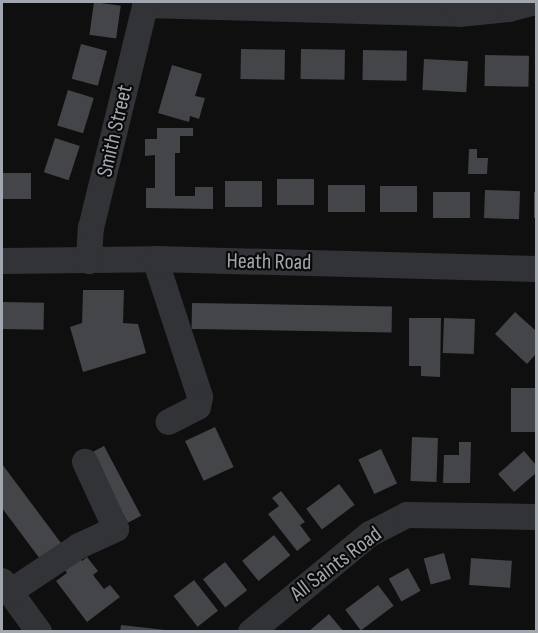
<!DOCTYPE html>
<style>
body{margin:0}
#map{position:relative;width:538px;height:633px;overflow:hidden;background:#0f0f10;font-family:"Sofia Sans Condensed",sans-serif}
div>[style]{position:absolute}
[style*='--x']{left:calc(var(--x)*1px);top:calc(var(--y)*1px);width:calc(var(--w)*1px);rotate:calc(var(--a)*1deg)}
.building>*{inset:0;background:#434548;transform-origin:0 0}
.minor>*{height:26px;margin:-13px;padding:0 13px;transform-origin:13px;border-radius:13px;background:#323336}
span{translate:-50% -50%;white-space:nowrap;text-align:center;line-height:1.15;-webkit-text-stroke:4.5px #0a0a0b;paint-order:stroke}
.street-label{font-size:22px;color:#a2a7af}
.frame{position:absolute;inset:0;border:3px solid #a2a7af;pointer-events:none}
</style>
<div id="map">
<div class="building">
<i style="left:94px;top:2px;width:27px;height:33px;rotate:8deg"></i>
<i style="left:81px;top:44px;width:27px;height:36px;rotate:15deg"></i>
<i style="left:241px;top:49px;width:44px;height:30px;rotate:1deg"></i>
<i style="left:301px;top:49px;width:44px;height:30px;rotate:1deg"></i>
<i style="left:363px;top:50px;width:44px;height:30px;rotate:1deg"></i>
<i style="left:485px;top:55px;width:44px;height:31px;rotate:1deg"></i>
<i style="left:424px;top:59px;width:44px;height:31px;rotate:3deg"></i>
<i style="clip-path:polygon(172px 65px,202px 74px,195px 96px,205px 98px,199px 119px,190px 116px,189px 122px,158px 113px)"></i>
<i style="left:68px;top:90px;width:27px;height:37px;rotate:17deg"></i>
<i style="clip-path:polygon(157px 128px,193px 128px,193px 136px,180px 136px,180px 153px,175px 153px,175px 196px,195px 196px,195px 187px,213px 187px,213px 209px,146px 208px,146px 188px,155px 188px,155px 155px,145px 156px,145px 139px,157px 139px)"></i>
<i style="left:55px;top:138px;width:26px;height:36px;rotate:18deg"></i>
<i style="clip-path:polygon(469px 149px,477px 149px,477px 158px,488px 158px,487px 174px,468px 174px)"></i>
<i style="left:2px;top:173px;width:29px;height:26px"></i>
<i style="left:277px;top:179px;width:37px;height:26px"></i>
<i style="left:225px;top:181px;width:37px;height:26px"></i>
<i style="left:328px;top:185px;width:37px;height:27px"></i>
<i style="left:380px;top:186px;width:37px;height:26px"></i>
<i style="left:485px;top:190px;width:35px;height:28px;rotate:2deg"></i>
<i style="left:433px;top:192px;width:37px;height:26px"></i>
<i style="left:534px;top:192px;width:2px;height:26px"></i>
<i style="clip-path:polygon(83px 290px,124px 290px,123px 323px,138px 324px,146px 353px,83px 372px,70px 327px,82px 323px)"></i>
<i style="left:2px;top:302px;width:42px;height:27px;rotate:1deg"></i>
<i style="left:192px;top:303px;width:200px;height:26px;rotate:1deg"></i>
<i style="clip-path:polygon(515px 312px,536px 331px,536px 354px,527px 364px,495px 334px)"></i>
<i style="clip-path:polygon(409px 318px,441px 318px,440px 377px,421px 376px,421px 366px,409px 366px)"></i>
<i style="left:444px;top:318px;width:31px;height:35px;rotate:2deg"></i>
<i style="left:511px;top:388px;width:25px;height:44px"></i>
<i style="left:215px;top:427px;width:44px;height:33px;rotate:65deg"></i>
<i style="left:412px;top:437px;width:26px;height:44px;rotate:2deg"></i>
<i style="clip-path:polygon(459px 442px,471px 442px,470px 483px,443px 483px,444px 455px,459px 455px)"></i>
<i style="left:104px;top:446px;width:79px;height:15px;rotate:62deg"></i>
<i style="left:381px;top:449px;width:38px;height:25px;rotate:65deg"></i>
<i style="clip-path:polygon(524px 451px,536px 465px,536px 473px,514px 492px,498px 474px)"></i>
<i style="clip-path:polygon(2px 464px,64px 547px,43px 563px,2px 508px)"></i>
<i style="left:339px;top:484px;width:26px;height:41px;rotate:53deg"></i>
<i style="clip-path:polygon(281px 491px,305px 522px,300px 525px,311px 540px,297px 551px,268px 514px,279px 506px,272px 498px)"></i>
<i style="left:274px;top:535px;width:26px;height:41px;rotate:51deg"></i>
<i style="left:444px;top:553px;width:27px;height:21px;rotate:75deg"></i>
<i style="clip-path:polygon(78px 556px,82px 561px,87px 557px,98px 571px,93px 575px,104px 589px,110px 585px,120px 597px,87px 622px,56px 581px,67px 573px,63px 567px)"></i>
<i style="left:471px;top:558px;width:41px;height:27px;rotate:4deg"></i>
<i style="left:225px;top:562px;width:36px;height:28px;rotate:52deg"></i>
<i style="left:408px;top:568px;width:26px;height:22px;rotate:61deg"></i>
<i style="left:194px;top:580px;width:39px;height:26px;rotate:52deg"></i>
<i style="left:378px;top:585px;width:26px;height:41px;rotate:53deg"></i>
<i style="clip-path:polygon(329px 614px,344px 632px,308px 632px)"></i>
<i style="clip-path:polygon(121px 625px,165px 630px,165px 632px,120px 632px)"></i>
</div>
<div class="minor">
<i style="--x:145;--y:5;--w:314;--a:1.6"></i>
<i style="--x:459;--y:14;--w:50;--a:-5.7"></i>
<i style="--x:509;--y:9;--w:28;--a:-15"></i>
<i style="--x:155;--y:259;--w:145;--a:71.9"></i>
<i style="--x:200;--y:397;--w:10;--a:101"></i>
<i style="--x:198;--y:407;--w:33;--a:153"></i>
<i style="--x:2;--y:261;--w:153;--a:-0.7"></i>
<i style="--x:155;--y:259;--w:381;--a:1.5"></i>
<i style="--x:89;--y:261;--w:33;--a:-87"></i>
<i style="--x:91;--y:228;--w:233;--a:-76.3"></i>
<i style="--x:2;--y:581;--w:63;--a:54"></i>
<i style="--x:10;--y:592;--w:83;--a:-33.7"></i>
<i style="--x:79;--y:546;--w:41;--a:-24.7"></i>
<i style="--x:116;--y:529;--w:74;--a:-114.8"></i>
<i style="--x:251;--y:632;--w:154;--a:-39.5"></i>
<i style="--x:370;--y:534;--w:42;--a:-27.2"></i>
<i style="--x:407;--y:515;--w:129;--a:0.9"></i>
</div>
<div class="street-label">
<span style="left:115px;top:131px;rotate:-77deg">Smith Street</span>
<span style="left:269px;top:262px;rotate:1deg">Heath Road</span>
<span style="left:336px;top:564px;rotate:-37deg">All Saints Road</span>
</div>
<div class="frame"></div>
</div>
